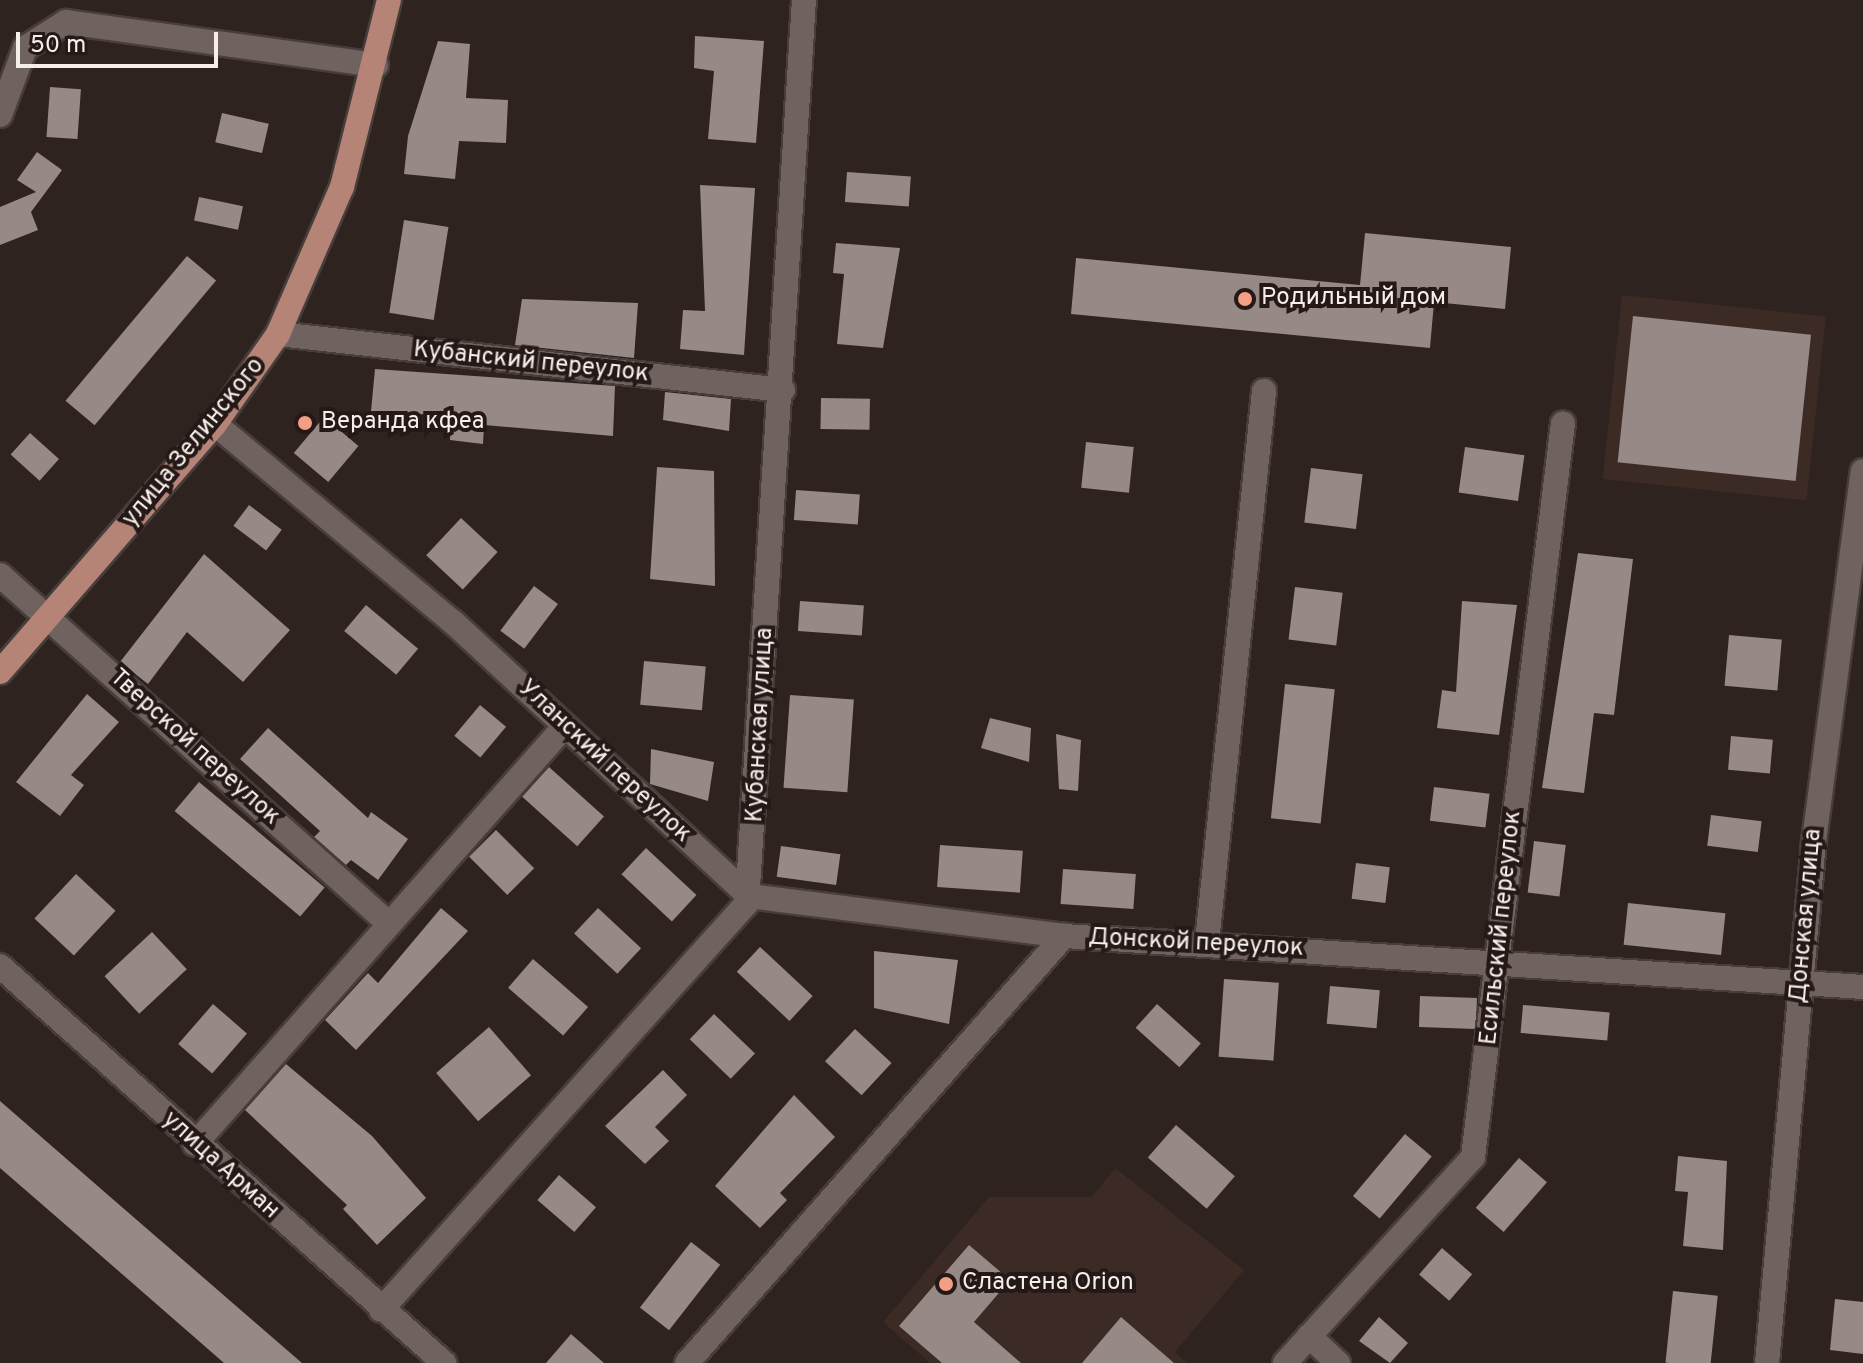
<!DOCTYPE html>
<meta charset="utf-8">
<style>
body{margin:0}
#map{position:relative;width:1863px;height:1363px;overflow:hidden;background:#2e231f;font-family:Overpass,sans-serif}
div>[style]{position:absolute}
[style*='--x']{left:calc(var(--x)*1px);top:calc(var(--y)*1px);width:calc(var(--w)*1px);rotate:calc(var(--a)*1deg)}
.built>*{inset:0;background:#3c2a25;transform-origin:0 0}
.building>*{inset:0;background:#978985;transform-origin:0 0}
.roads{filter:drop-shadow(2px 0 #473e3b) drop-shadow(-2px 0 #473e3b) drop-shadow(0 2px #473e3b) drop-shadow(0 -2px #473e3b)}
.minor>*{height:24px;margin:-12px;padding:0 12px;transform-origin:12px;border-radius:12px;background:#70635f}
.major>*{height:24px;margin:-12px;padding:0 12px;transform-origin:12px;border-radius:12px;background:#b58476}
.dots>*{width:22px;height:22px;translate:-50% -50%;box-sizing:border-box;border:4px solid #241916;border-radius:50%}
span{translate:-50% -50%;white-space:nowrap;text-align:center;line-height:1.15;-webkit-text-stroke:8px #241916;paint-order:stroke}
.poi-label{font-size:24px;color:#f6eeeb}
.left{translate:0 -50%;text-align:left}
.street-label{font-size:24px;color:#f6eeeb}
.scale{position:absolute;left:16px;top:32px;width:202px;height:36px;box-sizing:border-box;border:4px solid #f6eeeb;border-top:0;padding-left:10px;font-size:24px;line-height:28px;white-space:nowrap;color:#f6eeeb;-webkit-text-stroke:6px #241916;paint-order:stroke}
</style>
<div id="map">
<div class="built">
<i style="left:1622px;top:295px;width:205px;height:185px;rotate:6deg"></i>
<i style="clip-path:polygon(1115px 1168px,1244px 1270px,1175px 1352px,1187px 1363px,930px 1363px,883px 1322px,989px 1197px,1092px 1197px)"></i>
</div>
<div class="building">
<i style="clip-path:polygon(695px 36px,764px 41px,756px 143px,708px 139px,714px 71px,694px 68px)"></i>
<i style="clip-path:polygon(438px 41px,470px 44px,466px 98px,508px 100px,506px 143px,459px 141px,455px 179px,404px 174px,408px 136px)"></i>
<i style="left:50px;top:87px;width:31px;height:50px;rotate:4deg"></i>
<i style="left:222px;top:113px;width:48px;height:30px;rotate:13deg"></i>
<i style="clip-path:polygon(37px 152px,62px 170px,31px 212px,38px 230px,0 245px,0 207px,36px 192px,17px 180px)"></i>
<i style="left:847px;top:172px;width:64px;height:30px;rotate:4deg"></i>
<i style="clip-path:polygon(700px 185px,755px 188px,744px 355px,680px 349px,683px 310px,705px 311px)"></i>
<i style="left:199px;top:197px;width:45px;height:24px;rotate:12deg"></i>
<i style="left:404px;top:220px;width:45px;height:94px;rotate:9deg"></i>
<i style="clip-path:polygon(1365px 233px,1511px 247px,1505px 309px,1434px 302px,1430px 348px,1071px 314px,1076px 258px,1360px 285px)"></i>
<i style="clip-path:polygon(836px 243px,900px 248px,883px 348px,837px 344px,844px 274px,833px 273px)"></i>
<i style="left:187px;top:256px;width:38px;height:189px;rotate:40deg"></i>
<i style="clip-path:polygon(522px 299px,638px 303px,634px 358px,515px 345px)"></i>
<i style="left:1633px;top:316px;width:179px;height:147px;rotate:6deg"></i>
<i style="clip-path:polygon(375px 369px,615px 386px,613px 436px,484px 425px,483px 444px,450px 440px,451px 416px,371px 411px)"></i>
<i style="clip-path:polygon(665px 392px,731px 399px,729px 431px,663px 420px)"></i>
<i style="left:821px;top:398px;width:49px;height:31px;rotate:1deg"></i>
<i style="left:324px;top:417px;width:45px;height:47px;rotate:40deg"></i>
<i style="left:30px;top:433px;width:39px;height:29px;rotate:42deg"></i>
<i style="left:1086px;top:442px;width:48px;height:46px;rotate:6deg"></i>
<i style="left:1465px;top:447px;width:60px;height:46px;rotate:8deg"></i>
<i style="clip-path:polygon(657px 467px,714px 471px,715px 586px,650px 579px)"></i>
<i style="left:1311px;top:468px;width:52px;height:55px;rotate:7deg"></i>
<i style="left:796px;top:490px;width:64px;height:30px;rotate:4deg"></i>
<i style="left:249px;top:505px;width:41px;height:26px;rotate:37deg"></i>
<i style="left:461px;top:518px;width:50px;height:51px;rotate:43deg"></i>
<i style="clip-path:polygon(1578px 553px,1633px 559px,1614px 715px,1594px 713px,1584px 793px,1542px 788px)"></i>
<i style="clip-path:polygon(204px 554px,290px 630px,243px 682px,187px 632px,148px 684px,120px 662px)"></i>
<i style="left:534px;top:586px;width:30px;height:56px;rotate:37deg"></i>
<i style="left:1295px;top:587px;width:48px;height:53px;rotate:7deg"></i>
<i style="left:800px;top:601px;width:64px;height:30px;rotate:4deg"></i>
<i style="clip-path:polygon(1462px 601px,1517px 605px,1499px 735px,1437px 728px,1442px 690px,1456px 692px)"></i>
<i style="left:366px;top:605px;width:68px;height:34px;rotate:40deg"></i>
<i style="left:1729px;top:635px;width:53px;height:51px;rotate:5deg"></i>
<i style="left:644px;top:661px;width:62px;height:44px;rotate:5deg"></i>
<i style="left:1285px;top:684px;width:50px;height:135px;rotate:6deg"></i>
<i style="clip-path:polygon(87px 694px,119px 722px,71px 775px,84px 785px,60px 816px,16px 782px)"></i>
<i style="left:790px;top:695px;width:64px;height:93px;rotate:4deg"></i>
<i style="left:480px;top:705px;width:34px;height:40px;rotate:40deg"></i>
<i style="clip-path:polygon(990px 718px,1031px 728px,1029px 762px,981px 748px)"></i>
<i style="clip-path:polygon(268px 728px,368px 818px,371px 812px,408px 839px,378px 880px,351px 860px,346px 865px,314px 837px,320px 831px,240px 759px)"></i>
<i style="clip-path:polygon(1056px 734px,1081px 740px,1078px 791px,1059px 789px)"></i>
<i style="left:1731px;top:736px;width:42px;height:34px;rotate:5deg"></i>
<i style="clip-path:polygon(651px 749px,714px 762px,708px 801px,650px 784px)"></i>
<i style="left:549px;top:767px;width:74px;height:40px;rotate:42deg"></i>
<i style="left:199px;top:782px;width:164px;height:38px;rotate:40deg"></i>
<i style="left:1434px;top:787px;width:56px;height:34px;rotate:7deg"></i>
<i style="left:1711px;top:815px;width:51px;height:31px;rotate:7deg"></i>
<i style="left:496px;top:830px;width:54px;height:38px;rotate:45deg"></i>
<i style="left:1534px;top:841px;width:32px;height:52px;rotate:7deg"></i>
<i style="left:940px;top:845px;width:83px;height:42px;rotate:4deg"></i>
<i style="left:781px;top:846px;width:60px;height:31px;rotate:8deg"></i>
<i style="left:646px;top:848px;width:69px;height:36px;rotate:43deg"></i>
<i style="left:1356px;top:863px;width:34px;height:36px;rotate:7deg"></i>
<i style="left:1063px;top:869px;width:73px;height:35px;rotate:4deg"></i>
<i style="left:76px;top:874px;width:54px;height:61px;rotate:43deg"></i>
<i style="left:1628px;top:903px;width:98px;height:42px;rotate:6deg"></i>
<i style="clip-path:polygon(441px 908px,468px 931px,356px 1050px,325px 1020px,368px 973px,378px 983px)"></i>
<i style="left:598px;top:908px;width:59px;height:35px;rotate:43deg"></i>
<i style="left:152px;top:932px;width:51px;height:65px;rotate:47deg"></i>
<i style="left:760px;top:947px;width:72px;height:34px;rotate:43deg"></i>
<i style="clip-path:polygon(874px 951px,958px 960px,949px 1024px,874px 1008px)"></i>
<i style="left:533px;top:959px;width:73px;height:38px;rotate:41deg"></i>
<i style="left:1224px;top:979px;width:55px;height:78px;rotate:4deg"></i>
<i style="left:1330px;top:986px;width:50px;height:38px;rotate:5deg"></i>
<i style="left:1420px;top:996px;width:57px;height:31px;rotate:2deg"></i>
<i style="left:213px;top:1004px;width:45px;height:53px;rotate:41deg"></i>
<i style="left:1157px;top:1004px;width:59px;height:32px;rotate:42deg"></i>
<i style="left:1523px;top:1005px;width:87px;height:28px;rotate:5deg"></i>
<i style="left:714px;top:1014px;width:57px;height:35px;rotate:44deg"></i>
<i style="left:489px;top:1027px;width:64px;height:70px;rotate:49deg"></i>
<i style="left:855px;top:1029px;width:50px;height:44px;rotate:43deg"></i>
<i style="clip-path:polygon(286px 1064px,372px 1136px,426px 1198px,377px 1245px,343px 1209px,347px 1205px,245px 1110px)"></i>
<i style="clip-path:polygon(663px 1070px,687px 1095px,655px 1127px,669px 1141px,645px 1164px,605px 1126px)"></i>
<i style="clip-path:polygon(794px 1095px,835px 1137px,780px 1193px,787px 1200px,760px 1228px,715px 1186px)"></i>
<i style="clip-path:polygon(0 1101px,108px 1195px,302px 1363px,224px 1363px,75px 1233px,0 1168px)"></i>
<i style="left:1176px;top:1125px;width:78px;height:43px;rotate:41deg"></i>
<i style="left:1405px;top:1134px;width:35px;height:81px;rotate:40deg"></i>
<i style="clip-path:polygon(1678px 1156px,1727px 1161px,1723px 1250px,1683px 1246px,1688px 1192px,1675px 1191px)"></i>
<i style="left:1519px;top:1158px;width:37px;height:66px;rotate:41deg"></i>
<i style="left:559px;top:1175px;width:49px;height:33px;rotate:41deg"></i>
<i style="left:691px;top:1242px;width:37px;height:83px;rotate:38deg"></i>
<i style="clip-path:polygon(969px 1245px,1010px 1280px,974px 1322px,1021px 1363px,942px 1363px,899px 1326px)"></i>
<i style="left:1442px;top:1248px;width:40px;height:35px;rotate:41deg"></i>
<i style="left:1673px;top:1291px;width:45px;height:72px;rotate:6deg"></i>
<i style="clip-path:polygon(1835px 1299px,1863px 1302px,1863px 1354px,1830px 1350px)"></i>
<i style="clip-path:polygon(1121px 1317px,1174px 1363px,1082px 1363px)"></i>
<i style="clip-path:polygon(1379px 1317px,1408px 1343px,1390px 1363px,1359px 1341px)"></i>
<i style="clip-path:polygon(571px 1334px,604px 1363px,546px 1363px)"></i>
</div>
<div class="roads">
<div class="minor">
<i style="--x:0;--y:115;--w:72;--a:-69.5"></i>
<i style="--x:25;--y:48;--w:49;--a:-32.4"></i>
<i style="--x:66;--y:22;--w:313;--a:7.9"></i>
<i style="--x:278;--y:334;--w:508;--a:6.33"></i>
<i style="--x:215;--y:424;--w:310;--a:39.8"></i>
<i style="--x:453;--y:622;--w:403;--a:42.8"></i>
<i style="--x:749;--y:896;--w:318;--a:7.2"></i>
<i style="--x:0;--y:575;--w:520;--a:41.88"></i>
<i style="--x:1207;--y:942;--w:554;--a:-84.09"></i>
<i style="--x:0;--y:966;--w:596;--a:41.8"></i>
<i style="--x:195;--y:1144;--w:557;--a:-48.49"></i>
<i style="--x:381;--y:1310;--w:547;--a:-48.04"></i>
<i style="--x:747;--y:903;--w:905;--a:-86.39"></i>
<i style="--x:1309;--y:1336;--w:40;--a:43"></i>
<i style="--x:687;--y:1363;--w:570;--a:-48.56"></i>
<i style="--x:1064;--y:936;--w:801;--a:3.65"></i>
<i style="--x:1285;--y:1363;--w:279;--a:-47.6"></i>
<i style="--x:1473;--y:1157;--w:739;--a:-83.01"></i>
<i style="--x:1767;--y:1363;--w:524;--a:-84.86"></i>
<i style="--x:1814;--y:841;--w:373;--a:-82.5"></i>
</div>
<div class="major">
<i style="--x:0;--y:672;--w:328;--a:-49.1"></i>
<i style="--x:215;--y:424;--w:110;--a:-55"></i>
<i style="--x:278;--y:334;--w:160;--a:-66.5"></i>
<i style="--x:342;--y:187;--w:193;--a:-75.9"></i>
</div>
</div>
<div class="dots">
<i style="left:1245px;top:299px;background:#f49e86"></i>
<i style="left:305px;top:423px;background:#f49e86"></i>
<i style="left:946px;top:1284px;background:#f49e86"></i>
</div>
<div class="poi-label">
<span class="left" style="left:1261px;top:299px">Родильный дом</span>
<span class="left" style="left:321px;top:423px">Веранда кфеа</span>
<span class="left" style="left:962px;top:1284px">Сластена Orion</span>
</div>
<div class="street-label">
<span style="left:531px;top:363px;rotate:6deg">Кубанский переулок</span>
<span style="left:194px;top:443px;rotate:-51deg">улица Зелинского</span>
<span style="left:761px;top:725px;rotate:-87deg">Кубанская улица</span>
<span style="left:194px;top:748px;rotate:42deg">Тверской переулок</span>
<span style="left:604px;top:762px;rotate:43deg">Уланский переулок</span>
<span style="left:1807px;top:916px;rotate:-85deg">Донская улица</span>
<span style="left:1502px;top:928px;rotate:-84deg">Есильский переулок</span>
<span style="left:1196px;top:944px;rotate:3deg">Донской переулок</span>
<span style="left:220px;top:1166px;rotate:42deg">улица Арман</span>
</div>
<div class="scale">50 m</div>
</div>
